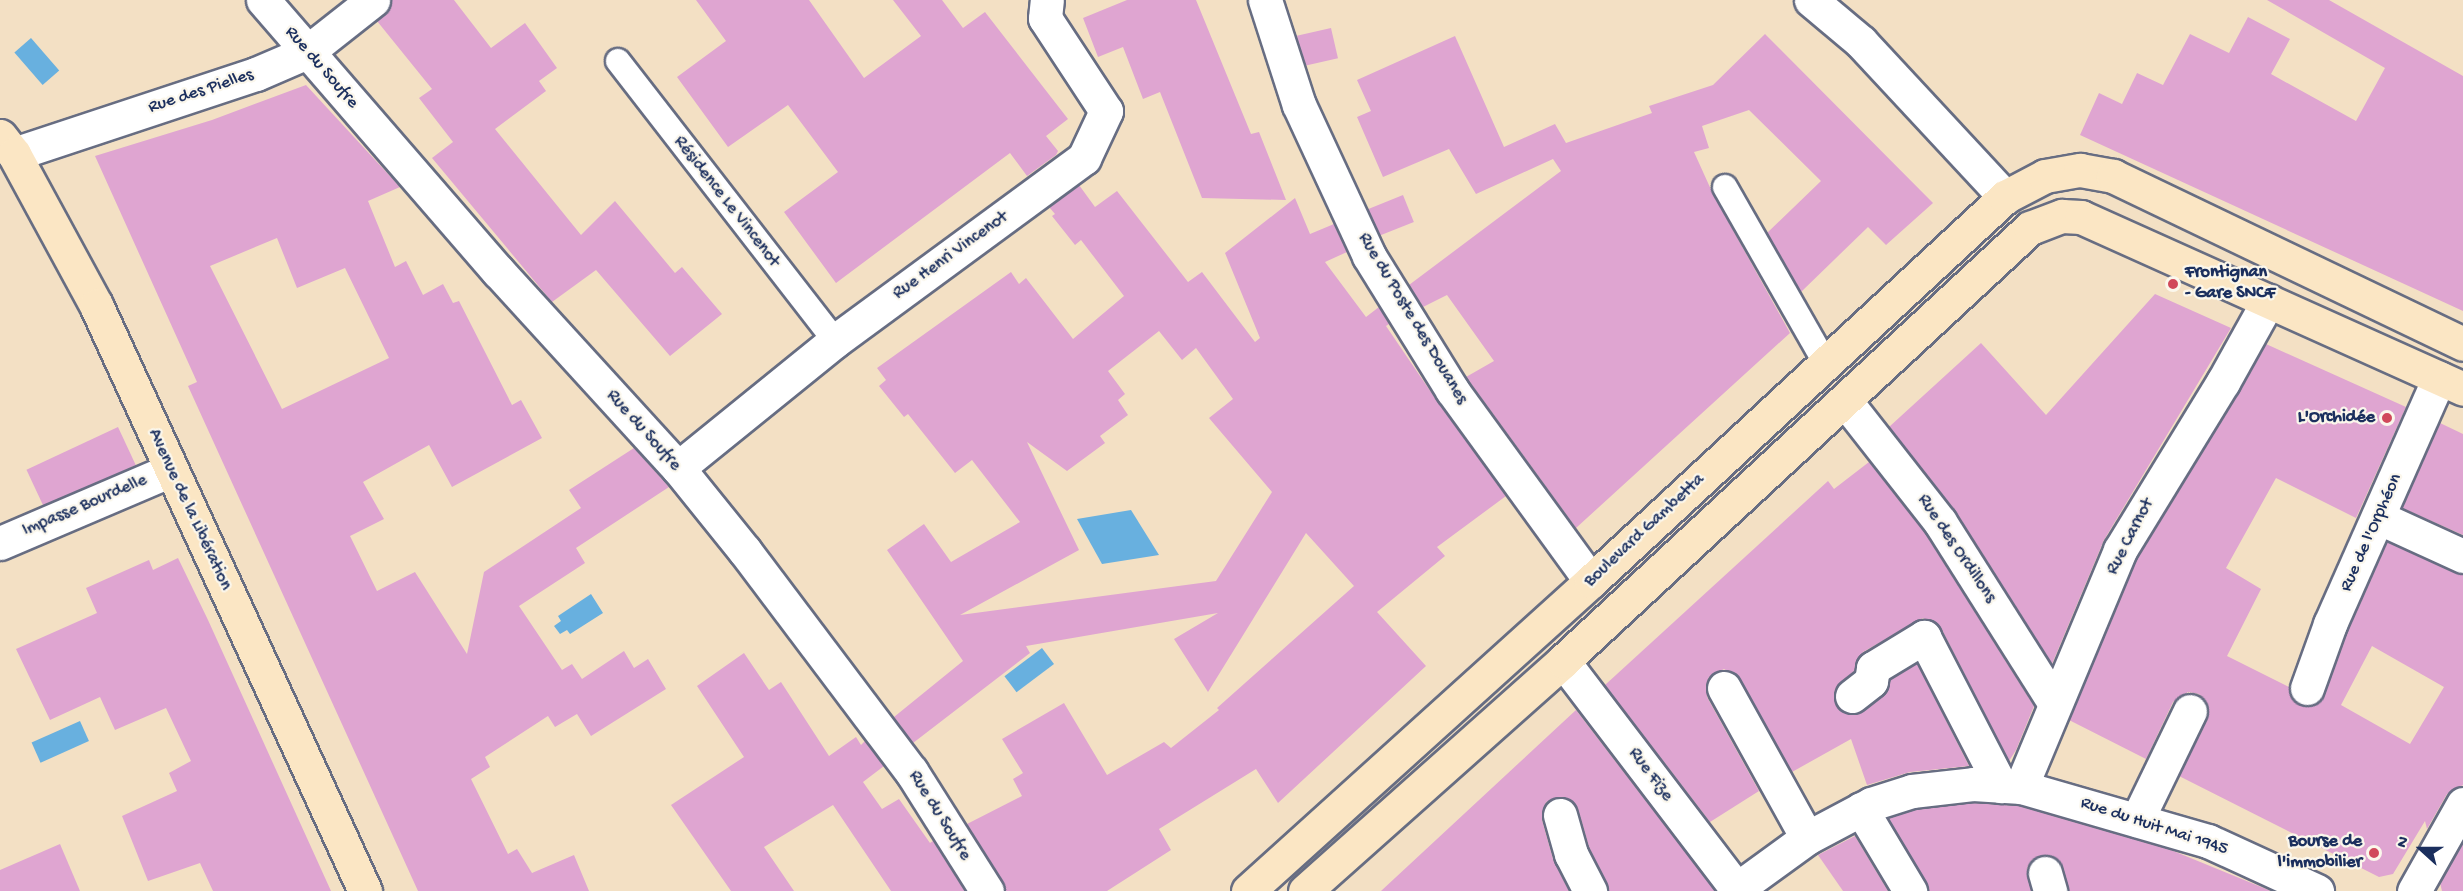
<!DOCTYPE html>
<meta charset="utf-8">
<style>
body{margin:0}
#map{position:relative;width:2463px;height:891px;overflow:hidden;background:#f3e0c4;font-family:"Gochi Hand",sans-serif}
div>[style]{position:absolute}
[style*='--x']{left:calc(var(--x)*1px);top:calc(var(--y)*1px);width:calc(var(--w)*1px);rotate:calc(var(--a)*1deg)}
.water>*{inset:0;background:#68b0df;transform-origin:0 0}
.building>*{inset:0;background:#dfa5d1;transform-origin:0 0}
.roads{filter:drop-shadow(2px 0 #676d82) drop-shadow(-2px 0 #676d82) drop-shadow(0 2px #676d82) drop-shadow(0 -2px #676d82)}
.service>*{height:24px;margin:-12px;padding:0 12px;transform-origin:12px;border-radius:12px;background:#fff}
.pedestrian>*{height:33px;margin:-16.5px;padding:0 16.5px;transform-origin:16.5px;border-radius:16.5px;background:#fff}
.minor>*{height:33px;margin:-16.5px;padding:0 16.5px;transform-origin:16.5px;border-radius:16.5px;background:#fff}
.secondary>*{height:33px;margin:-16.5px;padding:0 16.5px;transform-origin:16.5px;border-radius:16.5px;background:#fbe6c4}
.dots>*{width:16px;height:16px;translate:-50% -50%;box-sizing:border-box;border:3px solid #fbf7ec;border-radius:50%}
span{translate:-50% -50%;white-space:nowrap;text-align:center;line-height:1.15;-webkit-text-stroke:4.5px #fbf7ec;paint-order:stroke}
.street-label{font-size:18px;color:#1b2f5e}
.poi-label{font-size:18px;color:#1b2f5e;font-weight:700}
.left{translate:0 -50%;text-align:left}
.right{translate:-100% -50%;text-align:right}
.north{position:absolute;left:2391px;top:819px;width:60px;height:60px;-webkit-text-stroke:4px #fbf7ec;paint-order:stroke;rotate:291deg;font-size:16px;font-weight:700;line-height:24px;text-align:center;color:#1b2f5e}
.north::after{content:'';display:block;margin:auto;width:21px;height:27px;background:#1b2f5e;clip-path:polygon(50% 0,100% 100%,50% 72%,0 100%)}
</style>
<div id="map">
<div class="water">
<i style="left:31px;top:38px;width:43px;height:22px;rotate:49deg"></i>
<i style="clip-path:polygon(1131px 510px,1159px 555px,1102px 564px,1077px 519px)"></i>
<i style="clip-path:polygon(591px 594px,603px 613px,570px 634px,567px 630px,560px 634px,554px 626px,561px 621px,558px 616px)"></i>
<i style="left:1042px;top:648px;width:20px;height:47px;rotate:53deg"></i>
<i style="left:80px;top:721px;width:22px;height:53px;rotate:66deg"></i>
</div>
<div class="building">
<i style="clip-path:polygon(391px 0,454px 0,491px 48px,525px 23px,557px 68px,539px 81px,546px 91px,495px 129px,581px 235px,615px 201px,675px 273px,682px 267px,722px 314px,670px 356px,596px 270px,552px 302px,432px 158px,453px 142px,419px 98px,432px 89px,377px 21px,390px 7px)"></i>
<i style="clip-path:polygon(696px 0,809px 0,864px 78px,921px 36px,893px 0,942px 0,963px 28px,985px 12px,1068px 119px,1046px 136px,1058px 151px,1056px 155px,1027px 176px,1010px 153px,836px 283px,784px 212px,838px 172px,788px 105px,728px 147px,677px 77px,726px 41px)"></i>
<i style="clip-path:polygon(1127px 0,1196px 0,1251px 134px,1259px 132px,1286px 200px,1202px 198px,1160px 92px,1143px 99px,1123px 47px,1098px 57px,1083px 18px)"></i>
<i style="clip-path:polygon(2267px 0,2329px 0,2463px 76px,2463px 311px,2080px 135px,2099px 93px,2122px 104px,2137px 73px,2163px 85px,2190px 34px,2229px 53px,2248px 17px,2290px 39px,2271px 74px,2356px 121px,2385px 68px)"></i>
<i style="left:1331px;top:28px;width:31px;height:35px;rotate:77deg"></i>
<i style="clip-path:polygon(1765px 34px,1933px 203px,1886px 245px,1868px 227px,1801px 292px,1767px 233px,1821px 181px,1749px 110px,1702px 126px,1709px 148px,1694px 152px,1713px 194px,1790px 333px,1576px 528px,1466px 377px,1494px 361px,1447px 295px,1423px 307px,1409px 285px,1561px 171px,1553px 159px,1476px 194px,1449px 149px,1383px 177px,1357px 117px,1371px 111px,1357px 80px,1455px 36px,1504px 147px,1555px 124px,1566px 143px,1652px 113px,1649px 106px,1713px 85px)"></i>
<i style="clip-path:polygon(evenodd,306px 85px,400px 187px,368px 201px,395px 267px,406px 261px,423px 295px,443px 284px,453px 303px,459px 301px,512px 405px,521px 400px,542px 438px,452px 487px,429px 445px,363px 482px,384px 519px,350px 536px,377px 591px,415px 572px,467px 654px,484px 572px,581px 508px,569px 490px,634px 448px,669px 487px,576px 548px,585px 563px,519px 606px,562px 670px,572px 664px,582px 679px,624px 651px,634px 668px,648px 659px,666px 689px,591px 736px,577px 714px,555px 727px,548px 716px,485px 757px,490px 767px,471px 779px,508px 854px,517px 849px,532px 873px,574px 855px,589px 891px,418px 891px,188px 386px,197px 382px,95px 156px,212px 120px,306px 85px,277px 238px,297px 288px,345px 268px,389px 358px,282px 409px,210px 266px,277px 238px)"></i>
<i style="clip-path:polygon(evenodd,1079px 185px,1095px 207px,1117px 191px,1188px 282px,1202px 272px,1255px 342px,1260px 338px,1225px 253px,1295px 198px,1310px 234px,1334px 224px,1347px 252px,1325px 262px,1366px 317px,1379px 307px,1389px 324px,1386px 326px,1437px 401px,1506px 496px,1437px 547px,1445px 556px,1377px 612px,1426px 666px,1278px 803px,1256px 769px,1159px 829px,1171px 850px,1107px 891px,1006px 891px,967px 824px,1022px 796px,1013px 779px,1023px 773px,1002px 739px,1064px 703px,1107px 775px,1164px 742px,1171px 748px,1219px 710px,1217px 708px,1354px 586px,1306px 533px,1208px 692px,1174px 639px,1218px 613px,1026px 646px,1030px 653px,913px 743px,894px 717px,963px 661px,887px 550px,924px 524px,951px 562px,1020px 522px,972px 460px,955px 473px,908px 414px,904px 417px,879px 386px,886px 380px,877px 368px,1011px 272px,1019px 284px,1026px 278px,1073px 339px,1124px 296px,1081px 240px,1075px 245px,1052px 216px,1055px 214px,1049px 207px,1079px 185px,1159px 331px,1182px 360px,1196px 348px,1233px 399px,1209px 418px,1272px 492px,1216px 581px,960px 615px,1079px 550px,1027px 442px,1067px 471px,1105px 443px,1100px 436px,1128px 415px,1118px 400px,1125px 394px,1108px 371px,1159px 331px)"></i>
<i style="left:1403px;top:195px;width:29px;height:38px;rotate:68deg"></i>
<i style="clip-path:polygon(2155px 294px,2231px 328px,2104px 540px,2052px 664px,1956px 512px,1889px 427px,1981px 343px,2046px 415px)"></i>
<i style="clip-path:polygon(evenodd,2266px 344px,2406px 407px,2356px 518px,2276px 478px,2226px 568px,2261px 589px,2227px 656px,2289px 687px,2293px 700px,2311px 706px,2325px 694px,2347px 631px,2387px 542px,2463px 574px,2463px 785px,2447px 794px,2427px 829px,2425px 821px,2393px 874px,2379px 877px,2179px 776px,2207px 719px,2206px 701px,2199px 694px,2188px 692px,2173px 702px,2146px 759px,2069px 720px,2137px 559px,2266px 344px,2372px 646px,2444px 687px,2410px 744px,2341px 705px,2372px 646px)"></i>
<i style="clip-path:polygon(2440px 423px,2463px 434px,2463px 535px,2402px 508px)"></i>
<i style="left:118px;top:427px;width:42px;height:101px;rotate:65deg"></i>
<i style="clip-path:polygon(1869px 462px,1925px 533px,2034px 706px,2016px 750px,2009px 761px,1941px 628px,1923px 618px,1863px 652px,1854px 671px,1835px 689px,1834px 699px,1846px 714px,1863px 711px,1883px 695px,1890px 679px,1917px 663px,1969px 766px,1910px 772px,1867px 785px,1851px 739px,1792px 772px,1740px 679px,1724px 669px,1708px 678px,1707px 697px,1759px 791px,1710px 822px,1605px 685px,1828px 481px,1834px 489px)"></i>
<i style="clip-path:polygon(178px 558px,208px 620px,331px 891px,213px 891px,200px 863px,148px 881px,122px 816px,177px 791px,169px 773px,191px 761px,166px 708px,115px 730px,100px 697px,50px 720px,16px 649px,97px 613px,86px 588px,149px 560px,153px 570px)"></i>
<i style="clip-path:polygon(744px 653px,769px 690px,781px 682px,829px 756px,856px 737px,861px 745px,865px 741px,884px 766px,863px 782px,882px 809px,899px 799px,930px 843px,933px 841px,965px 891px,891px 891px,833px 805px,764px 847px,794px 891px,731px 891px,671px 805px,744px 757px,697px 686px)"></i>
<i style="clip-path:polygon(1576px 710px,1715px 891px,1609px 891px,1589px 847px,1578px 809px,1564px 797px,1546px 802px,1542px 820px,1553px 859px,1569px 891px,1381px 891px)"></i>
<i style="clip-path:polygon(1973px 803px,2019px 806px,2171px 850px,2271px 891px,2068px 891px,2063px 867px,2049px 855px,2032px 860px,2027px 868px,2031px 891px,1929px 891px,1888px 818px,1916px 809px)"></i>
<i style="clip-path:polygon(1855px 836px,1888px 891px,1843px 891px,1818px 855px)"></i>
<i style="clip-path:polygon(2463px 842px,2463px 891px,2442px 891px,2440px 883px)"></i>
<i style="clip-path:polygon(60px 844px,80px 891px,0 891px,0 870px)"></i>
</div>
<div class="roads">
<div class="service">
<i style="--x:618;--y:61;--w:354;--a:52.2"></i>
<i style="--x:1725;--y:187;--w:204;--a:60.3"></i>
</div>
<div class="pedestrian">
<i style="--x:1724;--y:688;--w:171;--a:61"></i>
</div>
<div class="minor">
<i style="--x:263;--y:0;--w:359;--a:49.1"></i>
<i style="--x:498;--y:271;--w:267;--a:47.6"></i>
<i style="--x:678;--y:468;--w:107;--a:51.1"></i>
<i style="--x:745;--y:551;--w:276;--a:53"></i>
<i style="--x:911;--y:771;--w:142;--a:57.7"></i>
<i style="--x:1265;--y:0;--w:110;--a:72.1"></i>
<i style="--x:1299;--y:105;--w:166;--a:65.1"></i>
<i style="--x:1369;--y:256;--w:158;--a:58.2"></i>
<i style="--x:1452;--y:390;--w:236;--a:54"></i>
<i style="--x:1811;--y:0;--w:65;--a:40"></i>
<i style="--x:1861;--y:42;--w:212;--a:47.1"></i>
<i style="--x:14;--y:154;--w:255;--a:-18.3"></i>
<i style="--x:256;--y:74;--w:56;--a:-23.3"></i>
<i style="--x:307;--y:52;--w:84;--a:-38.2"></i>
<i style="--x:1846;--y:402;--w:152;--a:51.9"></i>
<i style="--x:1940;--y:522;--w:215;--a:57.7"></i>
<i style="--x:678;--y:468;--w:202;--a:-39"></i>
<i style="--x:835;--y:341;--w:309;--a:-36.3"></i>
<i style="--x:1084;--y:158;--w:52;--a:-64.9"></i>
<i style="--x:1106;--y:111;--w:111;--a:-123.3"></i>
<i style="--x:1045;--y:18;--w:18;--a:-84"></i>
<i style="--x:2380;--y:518;--w:91;--a:24.6"></i>
<i style="--x:0;--y:543;--w:186;--a:-23.1"></i>
<i style="--x:1563;--y:661;--w:287;--a:52.7"></i>
<i style="--x:2307;--y:688;--w:68;--a:-70.2"></i>
<i style="--x:2330;--y:624;--w:269;--a:-66.1"></i>
<i style="--x:1852;--y:696;--w:24;--a:-38"></i>
<i style="--x:1871;--y:681;--w:13;--a:-81"></i>
<i style="--x:1873;--y:668;--w:60;--a:-31.3"></i>
<i style="--x:1924;--y:637;--w:168;--a:62.7"></i>
<i style="--x:2021;--y:787;--w:257;--a:-67.3"></i>
<i style="--x:2120;--y:550;--w:197;--a:-58.5"></i>
<i style="--x:2223;--y:382;--w:93;--a:-60.9"></i>
<i style="--x:1861;--y:809;--w:96;--a:59.1"></i>
<i style="--x:1560;--y:815;--w:41;--a:74.2"></i>
<i style="--x:1571;--y:854;--w:42;--a:62.8"></i>
<i style="--x:2137;--y:820;--w:121;--a:-64.1"></i>
<i style="--x:2045;--y:873;--w:19;--a:74"></i>
<i style="--x:1734;--y:891;--w:90;--a:-36"></i>
<i style="--x:1807;--y:838;--w:72;--a:-28"></i>
<i style="--x:1871;--y:804;--w:43;--a:-17.6"></i>
<i style="--x:1912;--y:791;--w:61;--a:-6.5"></i>
<i style="--x:1973;--y:784;--w:48;--a:3.6"></i>
<i style="--x:2021;--y:787;--w:195;--a:16.1"></i>
<i style="--x:2208;--y:841;--w:120;--a:24.6"></i>
<i style="--x:2414;--y:891;--w:100;--a:-60.6"></i>
</div>
<div class="secondary">
<i style="--x:0;--y:136;--w:23;--a:52"></i>
<i style="--x:14;--y:154;--w:172;--a:61.5"></i>
<i style="--x:96;--y:305;--w:645;--a:65.34"></i>
<i style="--x:1248;--y:891;--w:462;--a:-42.1"></i>
<i style="--x:1591;--y:581;--w:565;--a:-42.85"></i>
<i style="--x:2005;--y:197;--w:45;--a:-27.7"></i>
<i style="--x:2045;--y:176;--w:36;--a:-10"></i>
<i style="--x:2080;--y:170;--w:34;--a:10"></i>
<i style="--x:2113;--y:176;--w:388;--a:25.6"></i>
<i style="--x:1305;--y:891;--w:346;--a:-41.7"></i>
<i style="--x:1563;--y:661;--w:637;--a:-42.84"></i>
<i style="--x:2030;--y:228;--w:34;--a:-21"></i>
<i style="--x:2062;--y:216;--w:19;--a:3"></i>
<i style="--x:2081;--y:217;--w:419;--a:24.2"></i>
</div>
</div>
<div class="dots">
<i style="left:2173px;top:284px;background:#d1495b"></i>
<i style="left:2387px;top:418px;background:#d1495b"></i>
<i style="left:2374px;top:853px;background:#d1495b"></i>
</div>
<div class="street-label">
<span style="left:321px;top:68px;rotate:49deg">Rue du Soufre</span>
<span style="left:201px;top:92px;rotate:-18deg">Rue des Pielles</span>
<span style="left:726px;top:202px;rotate:52deg">Résidence Le Vincenot</span>
<span style="left:951px;top:256px;rotate:-36deg">Rue Henri Vincenot</span>
<span style="left:1412px;top:319px;rotate:59deg">Rue du Poste des Douanes</span>
<span style="left:643px;top:431px;rotate:48deg">Rue du Soufre</span>
<span style="left:85px;top:506px;rotate:-23deg">Impasse Bourdelle</span>
<span style="left:189px;top:510px;rotate:65deg">Avenue de la Libération</span>
<span style="left:1645px;top:531px;rotate:-43deg">Boulevard Gambetta</span>
<span style="left:2372px;top:533px;rotate:-66deg">Rue de l'Orphéon</span>
<span style="left:2131px;top:537px;rotate:-63deg">Rue Carnot</span>
<span style="left:1956px;top:549px;rotate:56deg">Rue des Ordillons</span>
<span style="left:1650px;top:775px;rotate:53deg">Rue Fize</span>
<span style="left:939px;top:816px;rotate:58deg">Rue du Soufre</span>
<span style="left:2154px;top:827px;rotate:18deg">Rue du Huit Mai 1945</span>
</div>
<div class="poi-label">
<span class="left" style="left:2185px;top:284px">Frontignan<br>- Gare SNCF</span>
<span class="right" style="left:2375px;top:418px">L'Orchidée</span>
<span class="right" style="left:2362px;top:853px">Bourse de<br>l'immobilier</span>
</div>
<div class="north">N</div>
</div>
